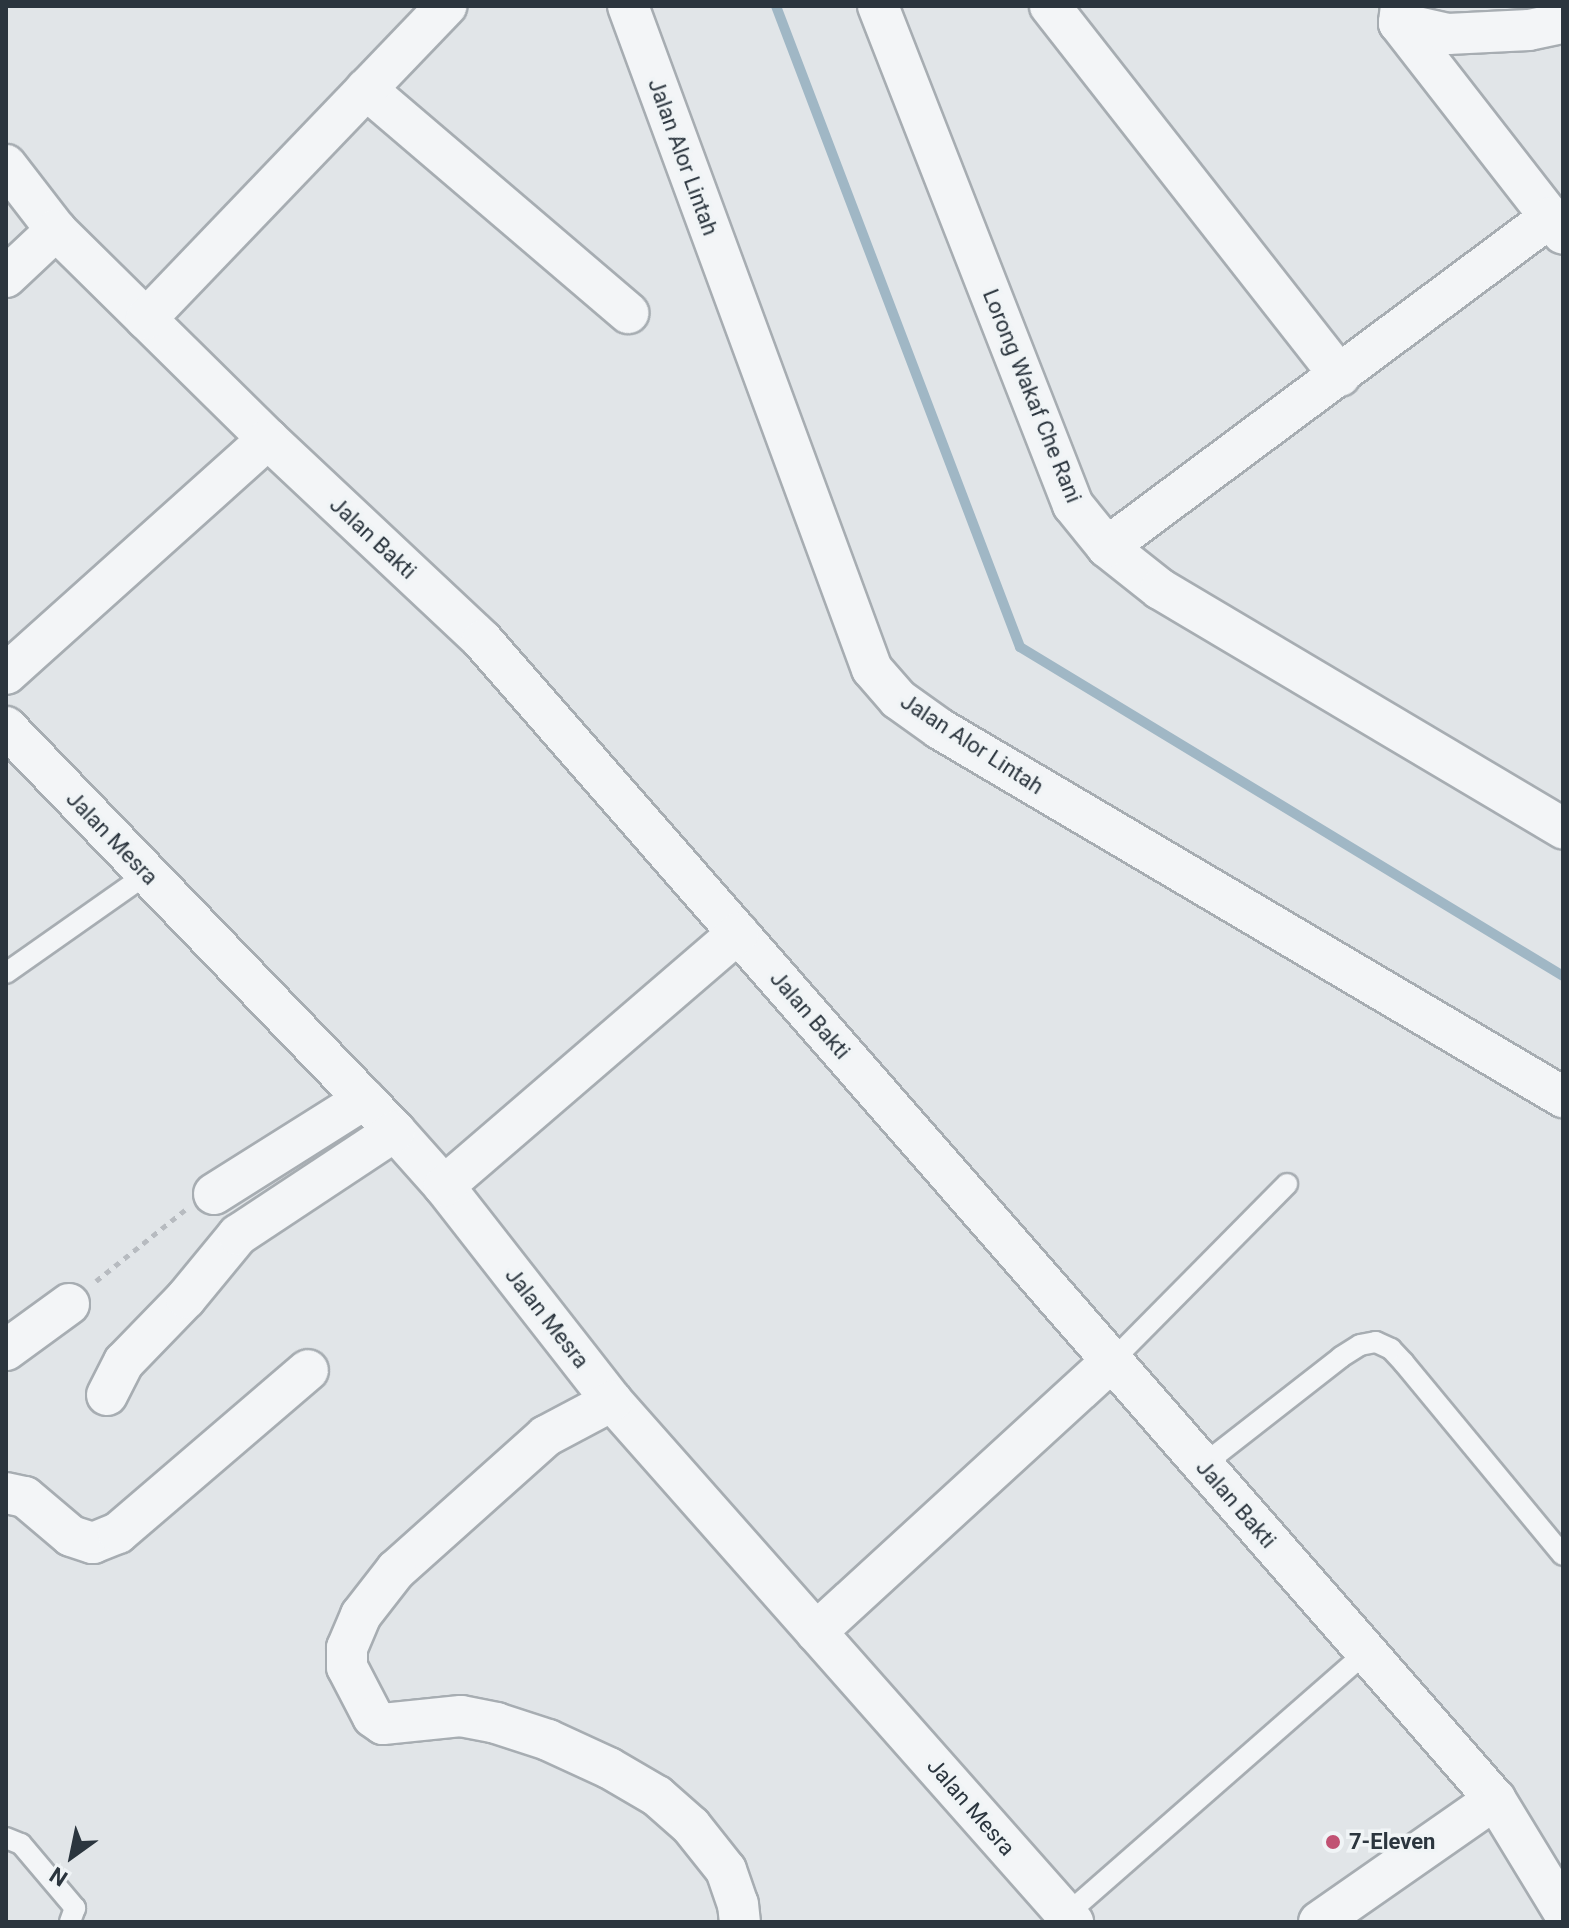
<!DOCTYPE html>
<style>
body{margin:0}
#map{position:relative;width:1569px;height:1928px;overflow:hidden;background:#e1e5e8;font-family:Roboto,sans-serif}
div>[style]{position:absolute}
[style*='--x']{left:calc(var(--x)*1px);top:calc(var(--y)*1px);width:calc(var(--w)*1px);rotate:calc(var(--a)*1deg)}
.stream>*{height:10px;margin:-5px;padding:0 5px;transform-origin:5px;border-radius:5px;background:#a0b7c5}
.path>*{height:5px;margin-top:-2.5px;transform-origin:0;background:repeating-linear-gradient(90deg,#b7bbc0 0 6px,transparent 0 12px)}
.roads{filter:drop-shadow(2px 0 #a7adb2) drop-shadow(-2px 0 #a7adb2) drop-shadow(0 2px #a7adb2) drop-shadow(0 -2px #a7adb2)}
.service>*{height:20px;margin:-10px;padding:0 10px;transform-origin:10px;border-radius:10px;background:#f3f5f7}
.minor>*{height:40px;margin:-20px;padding:0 20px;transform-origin:20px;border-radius:20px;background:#f3f5f7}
.dots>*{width:22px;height:22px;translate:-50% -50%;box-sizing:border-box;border:4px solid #f0f4f6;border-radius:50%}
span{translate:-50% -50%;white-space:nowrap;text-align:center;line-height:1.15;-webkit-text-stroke:7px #f0f4f6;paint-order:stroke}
.street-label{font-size:22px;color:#2b353e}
.poi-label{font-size:22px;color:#2b353e;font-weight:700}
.left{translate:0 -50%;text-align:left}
.frame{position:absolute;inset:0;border:8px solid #2b353e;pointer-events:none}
.north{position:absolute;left:32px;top:1816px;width:80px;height:80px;-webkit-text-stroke:6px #f0f4f6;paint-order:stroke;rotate:213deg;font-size:22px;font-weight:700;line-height:32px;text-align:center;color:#2b353e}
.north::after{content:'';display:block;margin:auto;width:28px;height:36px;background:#2b353e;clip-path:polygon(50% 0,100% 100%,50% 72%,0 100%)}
</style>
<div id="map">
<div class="stream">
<i style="--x:776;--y:6;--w:686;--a:69.16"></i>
<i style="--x:1020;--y:647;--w:635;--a:31.21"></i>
</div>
<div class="path">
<i style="--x:96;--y:1281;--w:114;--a:-38.6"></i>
</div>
<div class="roads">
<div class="service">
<i style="--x:6;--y:973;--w:172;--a:-35.1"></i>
<i style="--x:1112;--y:1361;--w:249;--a:-45.3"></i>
<i style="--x:1203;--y:1465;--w:175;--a:-38"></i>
<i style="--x:1341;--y:1357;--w:22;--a:-32"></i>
<i style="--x:1360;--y:1345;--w:16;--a:-11"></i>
<i style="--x:1376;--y:1342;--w:17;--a:25"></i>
<i style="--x:1391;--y:1349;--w:19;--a:47"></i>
<i style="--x:1404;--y:1363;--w:249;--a:50.4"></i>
<i style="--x:6;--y:1838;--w:16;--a:22"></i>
<i style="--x:21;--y:1844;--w:84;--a:49.8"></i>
<i style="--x:75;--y:1908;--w:15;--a:110"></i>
<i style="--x:1066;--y:1915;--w:399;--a:-41.2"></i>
</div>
<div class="minor">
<i style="--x:628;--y:6;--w:706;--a:69.8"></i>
<i style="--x:872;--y:669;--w:40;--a:49"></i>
<i style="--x:898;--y:699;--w:52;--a:35.5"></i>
<i style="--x:940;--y:729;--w:724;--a:30.57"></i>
<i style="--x:878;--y:6;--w:536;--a:68.66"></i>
<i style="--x:1073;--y:505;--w:54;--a:51"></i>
<i style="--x:1107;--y:547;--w:68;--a:38.4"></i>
<i style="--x:1160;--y:589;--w:469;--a:30.7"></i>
<i style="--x:1050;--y:6;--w:470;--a:51.9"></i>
<i style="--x:1401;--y:6;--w:17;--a:97"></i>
<i style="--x:1399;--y:23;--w:267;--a:52.1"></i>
<i style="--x:1399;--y:23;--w:50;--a:12.7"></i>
<i style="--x:1448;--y:34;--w:81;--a:-2.8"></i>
<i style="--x:1529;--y:30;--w:35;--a:-12"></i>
<i style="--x:366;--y:89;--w:345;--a:40.5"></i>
<i style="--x:6;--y:165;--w:82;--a:52.4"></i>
<i style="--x:56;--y:230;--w:298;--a:44.6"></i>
<i style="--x:268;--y:439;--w:294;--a:43.2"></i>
<i style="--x:482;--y:640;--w:1539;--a:48.85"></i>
<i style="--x:1495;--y:1799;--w:131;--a:58.7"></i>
<i style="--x:6;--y:277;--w:69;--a:-43.2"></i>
<i style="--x:146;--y:319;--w:434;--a:-46.2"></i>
<i style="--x:1107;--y:547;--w:551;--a:-36.66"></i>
<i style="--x:6;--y:674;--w:352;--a:-41.9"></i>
<i style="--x:6;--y:727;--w:561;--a:46.08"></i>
<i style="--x:395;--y:1131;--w:74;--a:48.3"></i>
<i style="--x:444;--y:1186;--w:273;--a:52"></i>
<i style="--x:612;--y:1401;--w:696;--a:48.5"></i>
<i style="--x:444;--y:1186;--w:388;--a:-40.7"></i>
<i style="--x:214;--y:1194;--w:178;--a:-32.2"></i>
<i style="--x:6;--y:1350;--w:78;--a:-36.1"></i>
<i style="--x:107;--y:1395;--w:37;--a:-63"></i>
<i style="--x:124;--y:1362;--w:89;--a:-45.9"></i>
<i style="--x:186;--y:1298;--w:82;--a:-50.5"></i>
<i style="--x:238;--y:1235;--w:188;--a:-33.5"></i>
<i style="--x:612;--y:1401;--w:75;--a:152.1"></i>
<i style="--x:546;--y:1436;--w:201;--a:138.2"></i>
<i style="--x:396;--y:1570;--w:57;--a:127.9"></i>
<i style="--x:361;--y:1615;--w:36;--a:113"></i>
<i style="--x:347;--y:1648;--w:19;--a:90"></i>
<i style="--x:347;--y:1667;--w:56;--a:62.5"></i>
<i style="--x:373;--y:1717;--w:12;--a:35"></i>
<i style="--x:383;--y:1724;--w:78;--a:-5.9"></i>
<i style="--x:461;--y:1716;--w:36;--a:11"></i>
<i style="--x:496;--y:1723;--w:55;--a:18.1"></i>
<i style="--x:548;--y:1740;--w:67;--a:24.7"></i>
<i style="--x:609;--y:1768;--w:56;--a:30.3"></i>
<i style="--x:657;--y:1796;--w:45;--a:41.4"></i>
<i style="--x:691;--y:1826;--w:56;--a:51.5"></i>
<i style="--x:726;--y:1870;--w:36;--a:71"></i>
<i style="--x:738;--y:1904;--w:18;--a:84"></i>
<i style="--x:6;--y:1493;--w:19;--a:12"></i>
<i style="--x:25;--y:1497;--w:60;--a:40.3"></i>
<i style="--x:71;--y:1536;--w:23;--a:18"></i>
<i style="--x:93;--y:1543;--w:27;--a:-22"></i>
<i style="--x:118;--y:1533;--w:250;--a:-40.6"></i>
<i style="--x:816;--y:1632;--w:401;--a:-42.5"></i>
<i style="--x:1319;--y:1922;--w:215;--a:-34.9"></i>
</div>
</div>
<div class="dots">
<i style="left:1333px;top:1842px;background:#c15273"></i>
</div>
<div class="street-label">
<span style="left:683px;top:157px;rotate:70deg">Jalan Alor Lintah</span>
<span style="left:1032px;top:396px;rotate:68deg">Lorong Wakaf Che Rani</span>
<span style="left:373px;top:538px;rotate:43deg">Jalan Bakti</span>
<span style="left:972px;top:744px;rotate:33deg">Jalan Alor Lintah</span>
<span style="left:112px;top:838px;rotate:46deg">Jalan Mesra</span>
<span style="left:810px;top:1015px;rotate:49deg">Jalan Bakti</span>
<span style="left:547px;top:1318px;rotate:52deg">Jalan Mesra</span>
<span style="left:1236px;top:1504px;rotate:49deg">Jalan Bakti</span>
<span style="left:971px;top:1807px;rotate:49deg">Jalan Mesra</span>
</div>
<div class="poi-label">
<span class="left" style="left:1349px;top:1842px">7-Eleven</span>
</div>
<div class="frame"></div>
<div class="north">N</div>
</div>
